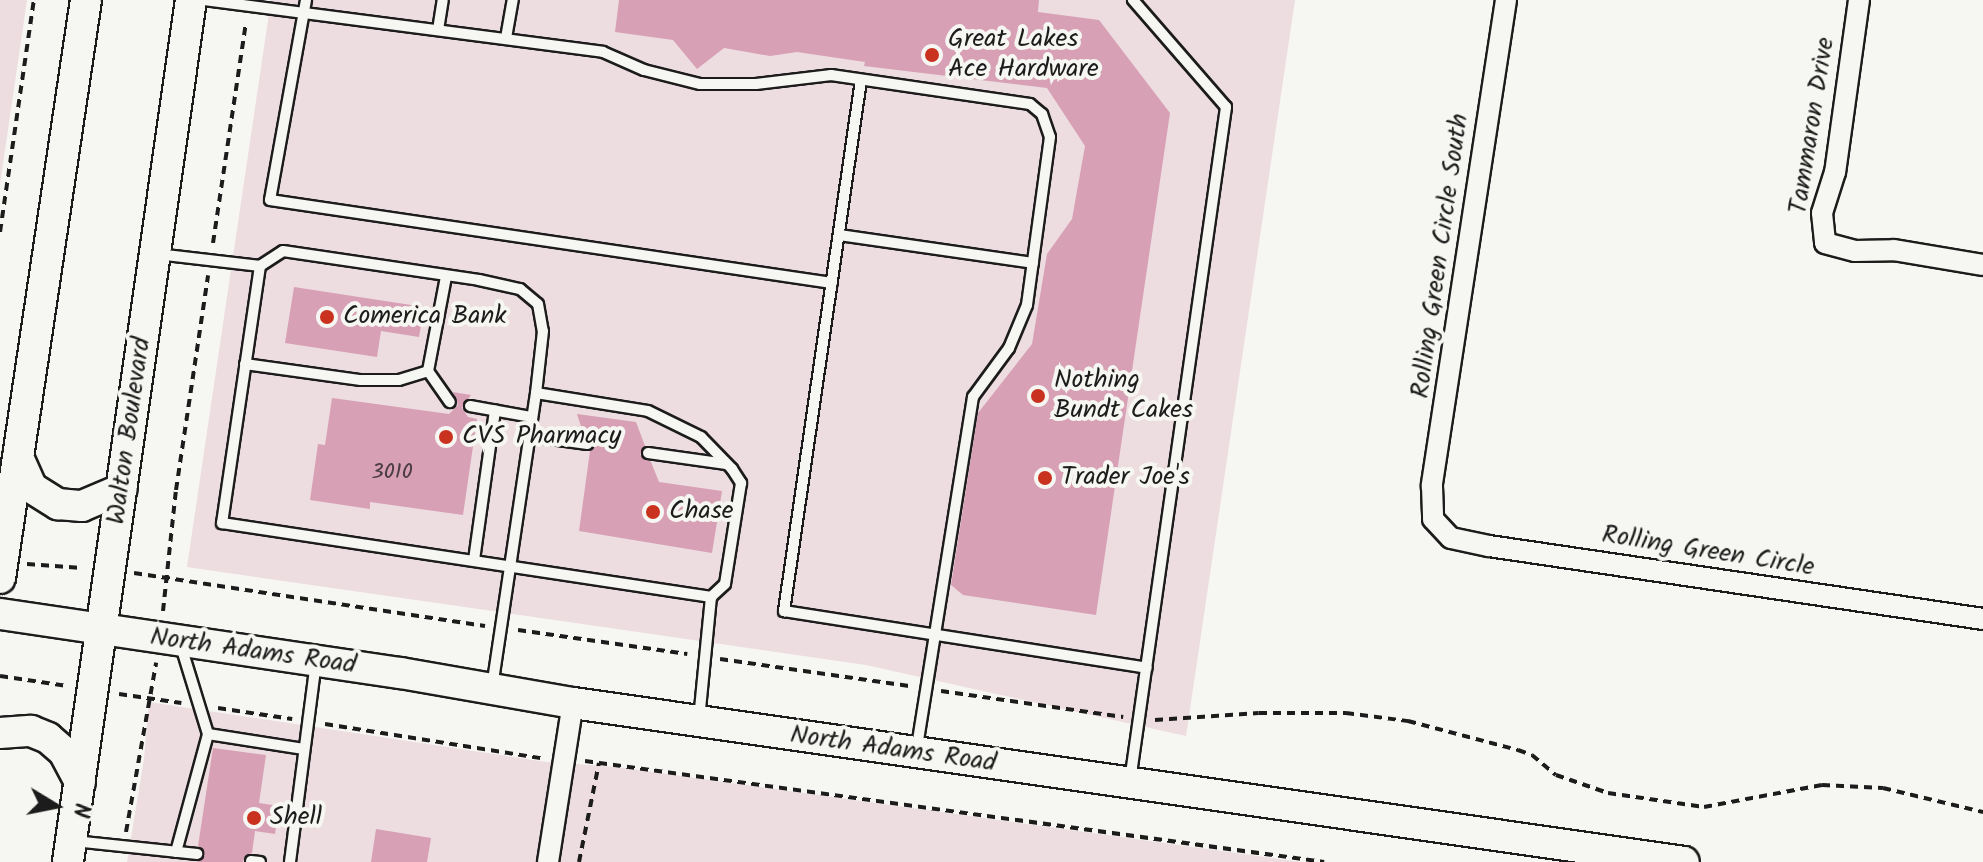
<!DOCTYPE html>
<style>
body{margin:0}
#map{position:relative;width:1983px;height:862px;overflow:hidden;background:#f6f6f2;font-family:Kalam,sans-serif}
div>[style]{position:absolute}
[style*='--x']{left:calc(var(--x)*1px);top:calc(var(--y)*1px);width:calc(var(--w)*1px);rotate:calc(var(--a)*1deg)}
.built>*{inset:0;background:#eddce0}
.building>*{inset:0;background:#d7a0b5}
.path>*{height:4px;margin-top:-2px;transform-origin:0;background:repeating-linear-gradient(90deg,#1c1c1c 0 8px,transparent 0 14px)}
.roads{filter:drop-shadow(2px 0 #1c1c1c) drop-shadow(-2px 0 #1c1c1c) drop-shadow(0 2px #1c1c1c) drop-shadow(0 -2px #1c1c1c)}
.lane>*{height:10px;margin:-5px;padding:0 5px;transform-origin:5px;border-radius:5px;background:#f6f6f2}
.street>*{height:20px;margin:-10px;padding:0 10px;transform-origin:10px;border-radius:10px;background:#f6f6f2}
.secondary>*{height:30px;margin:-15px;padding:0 15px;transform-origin:15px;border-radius:15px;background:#f6f6f2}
.dots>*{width:22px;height:22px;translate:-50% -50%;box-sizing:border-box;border:4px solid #f6f6f2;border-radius:50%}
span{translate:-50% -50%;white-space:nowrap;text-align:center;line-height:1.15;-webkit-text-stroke:8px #f6f6f2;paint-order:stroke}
.number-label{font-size:22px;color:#4b3d42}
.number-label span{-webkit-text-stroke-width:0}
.poi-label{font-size:26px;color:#1c1c1c}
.left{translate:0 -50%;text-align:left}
.street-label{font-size:26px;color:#1c1c1c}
.north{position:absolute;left:16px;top:766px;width:80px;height:80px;-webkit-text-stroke:6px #f6f6f2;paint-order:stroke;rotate:100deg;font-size:22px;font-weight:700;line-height:32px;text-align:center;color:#1c1c1c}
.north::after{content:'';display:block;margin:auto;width:28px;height:36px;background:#1c1c1c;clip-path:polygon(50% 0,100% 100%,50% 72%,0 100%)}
</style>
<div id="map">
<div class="built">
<i style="clip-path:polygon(0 0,27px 0,0 184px)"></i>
<i style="clip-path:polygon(271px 0,1295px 0,1186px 736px,866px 665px,187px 567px)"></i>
<i style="clip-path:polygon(149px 702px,546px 762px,617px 767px,1300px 862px,127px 862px,144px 759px)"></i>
</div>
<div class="building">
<i style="clip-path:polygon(619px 0,1039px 0,1038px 12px,1099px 20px,1170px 113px,1096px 615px,963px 595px,951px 585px,978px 413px,1032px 344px,1047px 254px,1072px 219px,1085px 146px,1047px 88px,864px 66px,865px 62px,797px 52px,770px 56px,724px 48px,697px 69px,673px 40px,615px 32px)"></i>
<i style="clip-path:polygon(294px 287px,424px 307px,419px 337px,381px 331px,377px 357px,285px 343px)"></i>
<i style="clip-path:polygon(453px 392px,471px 395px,462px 408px,468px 417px,477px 419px,463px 515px,370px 502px,370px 509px,310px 500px,318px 444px,325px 445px,332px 398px,449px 414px,458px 405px)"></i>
<i style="clip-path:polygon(577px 414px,636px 422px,645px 446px,640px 455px,651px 462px,659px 482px,722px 491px,712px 553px,579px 531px,590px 451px,595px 444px,592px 438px,584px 436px)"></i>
<i style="clip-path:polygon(213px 748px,266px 755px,259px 803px,279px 806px,275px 834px,255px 831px,252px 853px,245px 856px,243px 862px,196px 862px,205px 856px,198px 846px)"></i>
<i style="clip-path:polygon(376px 829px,431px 838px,427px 862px,371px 862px)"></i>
</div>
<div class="path">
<i style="--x:0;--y:232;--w:234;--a:-81.7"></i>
<i style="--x:213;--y:243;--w:223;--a:-81.5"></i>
<i style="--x:27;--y:564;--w:55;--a:4.2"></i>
<i style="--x:134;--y:573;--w:355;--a:8.6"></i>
<i style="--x:163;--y:611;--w:122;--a:-83.9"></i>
<i style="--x:176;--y:490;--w:217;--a:-81.5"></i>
<i style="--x:518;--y:630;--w:171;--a:8.1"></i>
<i style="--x:720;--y:659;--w:191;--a:8.1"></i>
<i style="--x:0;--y:676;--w:68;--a:8.5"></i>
<i style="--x:941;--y:691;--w:184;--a:8.1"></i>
<i style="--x:119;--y:694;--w:63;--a:8.3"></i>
<i style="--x:218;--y:708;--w:75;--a:8.5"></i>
<i style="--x:1155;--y:720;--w:104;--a:-3.9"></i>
<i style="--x:1259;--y:713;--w:87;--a:0"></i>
<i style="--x:1346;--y:713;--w:63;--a:7.4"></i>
<i style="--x:1408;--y:721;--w:114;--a:14.8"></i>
<i style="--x:1518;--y:750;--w:15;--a:20"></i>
<i style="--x:1532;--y:755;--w:31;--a:40"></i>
<i style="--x:1556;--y:775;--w:55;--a:19.1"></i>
<i style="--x:1608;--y:793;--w:97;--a:8.3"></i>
<i style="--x:1704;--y:807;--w:120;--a:-10.6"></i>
<i style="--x:1822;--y:785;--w:61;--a:2.8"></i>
<i style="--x:1883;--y:788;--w:103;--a:13.5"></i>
<i style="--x:325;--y:724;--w:223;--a:9"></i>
<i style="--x:585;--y:761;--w:746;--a:7.78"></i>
<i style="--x:126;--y:832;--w:172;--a:-79.9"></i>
<i style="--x:579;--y:862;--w:101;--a:-78.6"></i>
</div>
<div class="roads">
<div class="lane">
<i style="--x:204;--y:0;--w:402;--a:7.4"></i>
<i style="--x:603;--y:52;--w:45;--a:23.7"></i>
<i style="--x:644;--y:70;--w:58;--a:14"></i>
<i style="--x:700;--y:84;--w:56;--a:0"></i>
<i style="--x:756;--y:84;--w:76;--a:-6.8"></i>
<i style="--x:831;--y:75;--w:201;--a:8.3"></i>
<i style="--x:1030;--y:104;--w:16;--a:40"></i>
<i style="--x:1042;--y:114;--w:24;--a:71"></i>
<i style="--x:1050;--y:137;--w:170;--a:97.8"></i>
<i style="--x:1027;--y:305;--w:47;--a:112.7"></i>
<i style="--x:1009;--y:348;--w:61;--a:126.3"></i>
<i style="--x:973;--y:397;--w:355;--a:99.1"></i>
<i style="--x:306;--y:0;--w:203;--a:100.2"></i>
<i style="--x:270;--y:200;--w:568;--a:8.4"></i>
<i style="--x:438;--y:30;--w:30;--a:-81"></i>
<i style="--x:506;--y:38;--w:39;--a:-80"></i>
<i style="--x:861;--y:80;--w:537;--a:98.25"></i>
<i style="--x:784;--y:611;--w:367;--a:8.9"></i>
<i style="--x:839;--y:235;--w:196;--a:8.2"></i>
<i style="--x:157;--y:254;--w:104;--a:6.6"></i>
<i style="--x:260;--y:266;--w:27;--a:-33"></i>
<i style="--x:283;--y:251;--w:198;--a:8.4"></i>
<i style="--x:479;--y:280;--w:42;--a:12.4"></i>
<i style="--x:520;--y:289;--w:23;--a:40"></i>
<i style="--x:538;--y:304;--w:27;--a:80"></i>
<i style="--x:543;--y:331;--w:62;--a:96.4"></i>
<i style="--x:536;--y:393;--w:296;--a:98.5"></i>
<i style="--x:260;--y:266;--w:260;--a:98.4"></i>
<i style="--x:222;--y:523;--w:495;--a:8.6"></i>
<i style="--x:245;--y:364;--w:117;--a:7.9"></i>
<i style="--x:361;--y:380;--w:38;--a:0"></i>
<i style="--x:399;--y:380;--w:30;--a:-17"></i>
<i style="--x:428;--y:371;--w:96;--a:-79.2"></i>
<i style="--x:428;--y:371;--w:38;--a:55"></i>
<i style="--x:536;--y:393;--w:113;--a:9.1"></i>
<i style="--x:648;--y:411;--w:59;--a:26.1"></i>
<i style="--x:701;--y:437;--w:45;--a:45.9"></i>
<i style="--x:732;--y:469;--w:17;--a:57"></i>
<i style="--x:741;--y:483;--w:102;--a:99"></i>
<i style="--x:725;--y:584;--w:19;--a:137"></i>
<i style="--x:711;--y:597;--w:123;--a:95.6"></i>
<i style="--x:470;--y:406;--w:63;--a:10.1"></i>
<i style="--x:529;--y:436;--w:59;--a:7.9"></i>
<i style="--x:648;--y:453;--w:79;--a:8"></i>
<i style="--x:474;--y:560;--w:151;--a:-82"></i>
<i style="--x:208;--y:734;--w:97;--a:8.9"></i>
<i style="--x:1130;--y:781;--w:681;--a:-81.89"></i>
<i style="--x:1226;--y:107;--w:142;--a:-131"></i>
<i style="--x:74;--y:841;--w:124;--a:6"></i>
<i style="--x:176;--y:852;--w:122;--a:-74.8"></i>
<i style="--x:208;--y:734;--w:92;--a:-107.1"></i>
<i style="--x:251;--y:861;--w:9;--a:6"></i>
<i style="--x:290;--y:862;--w:202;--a:-82.6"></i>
</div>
<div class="street">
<i style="--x:1506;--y:0;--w:492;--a:98.7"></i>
<i style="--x:1432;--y:486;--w:33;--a:88"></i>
<i style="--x:1433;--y:519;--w:26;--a:47"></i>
<i style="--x:1451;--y:538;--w:39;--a:12"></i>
<i style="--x:1489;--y:546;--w:499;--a:8.4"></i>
<i style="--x:1859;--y:0;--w:174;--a:97.9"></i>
<i style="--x:1835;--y:172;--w:43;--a:107.6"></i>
<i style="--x:1822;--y:213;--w:30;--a:84"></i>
<i style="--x:1825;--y:243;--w:31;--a:15"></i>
<i style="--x:1855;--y:251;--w:39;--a:-1"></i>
<i style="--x:1894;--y:250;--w:90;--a:9.6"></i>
<i style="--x:548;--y:862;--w:161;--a:-81.1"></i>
</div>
<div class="secondary">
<i style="--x:18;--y:457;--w:34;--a:66"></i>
<i style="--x:32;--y:488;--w:31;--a:32"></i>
<i style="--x:58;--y:504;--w:24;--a:5"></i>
<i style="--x:82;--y:506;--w:43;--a:-23"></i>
<i style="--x:0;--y:578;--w:584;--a:-81.54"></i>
<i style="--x:0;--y:614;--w:405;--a:8.4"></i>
<i style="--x:401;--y:673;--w:175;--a:9.9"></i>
<i style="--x:573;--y:703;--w:1122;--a:8.14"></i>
<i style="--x:0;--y:733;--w:31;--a:-4"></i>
<i style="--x:31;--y:731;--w:18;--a:22"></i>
<i style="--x:48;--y:738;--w:21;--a:41"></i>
<i style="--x:64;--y:752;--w:34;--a:62"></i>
<i style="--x:68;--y:862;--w:871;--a:-81.88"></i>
</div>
</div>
<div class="dots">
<i style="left:932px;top:55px;background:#c8321e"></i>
<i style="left:327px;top:317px;background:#c8321e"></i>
<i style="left:1038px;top:396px;background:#c8321e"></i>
<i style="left:446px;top:437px;background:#c8321e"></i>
<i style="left:1045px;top:478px;background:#c8321e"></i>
<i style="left:653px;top:512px;background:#c8321e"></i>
<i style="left:254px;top:818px;background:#c8321e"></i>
</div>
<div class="number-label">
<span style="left:392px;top:473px">3010</span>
</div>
<div class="poi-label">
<span class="left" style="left:948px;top:55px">Great Lakes<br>Ace Hardware</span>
<span class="left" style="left:343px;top:317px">Comerica Bank</span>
<span class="left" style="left:1054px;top:396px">Nothing<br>Bundt Cakes</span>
<span class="left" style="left:462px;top:437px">CVS Pharmacy</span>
<span class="left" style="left:1061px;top:478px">Trader Joe's</span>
<span class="left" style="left:669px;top:512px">Chase</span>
<span class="left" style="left:270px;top:818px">Shell</span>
</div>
<div class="street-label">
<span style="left:1813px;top:126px;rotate:-81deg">Tammaron Drive</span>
<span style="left:1441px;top:256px;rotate:-82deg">Rolling Green Circle South</span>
<span style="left:130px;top:431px;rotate:-82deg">Walton Boulevard</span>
<span style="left:1708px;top:552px;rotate:9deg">Rolling Green Circle</span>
<span style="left:253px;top:652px;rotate:8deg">North Adams Road</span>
<span style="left:893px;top:750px;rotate:8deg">North Adams Road</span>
</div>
<div class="north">N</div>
</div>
